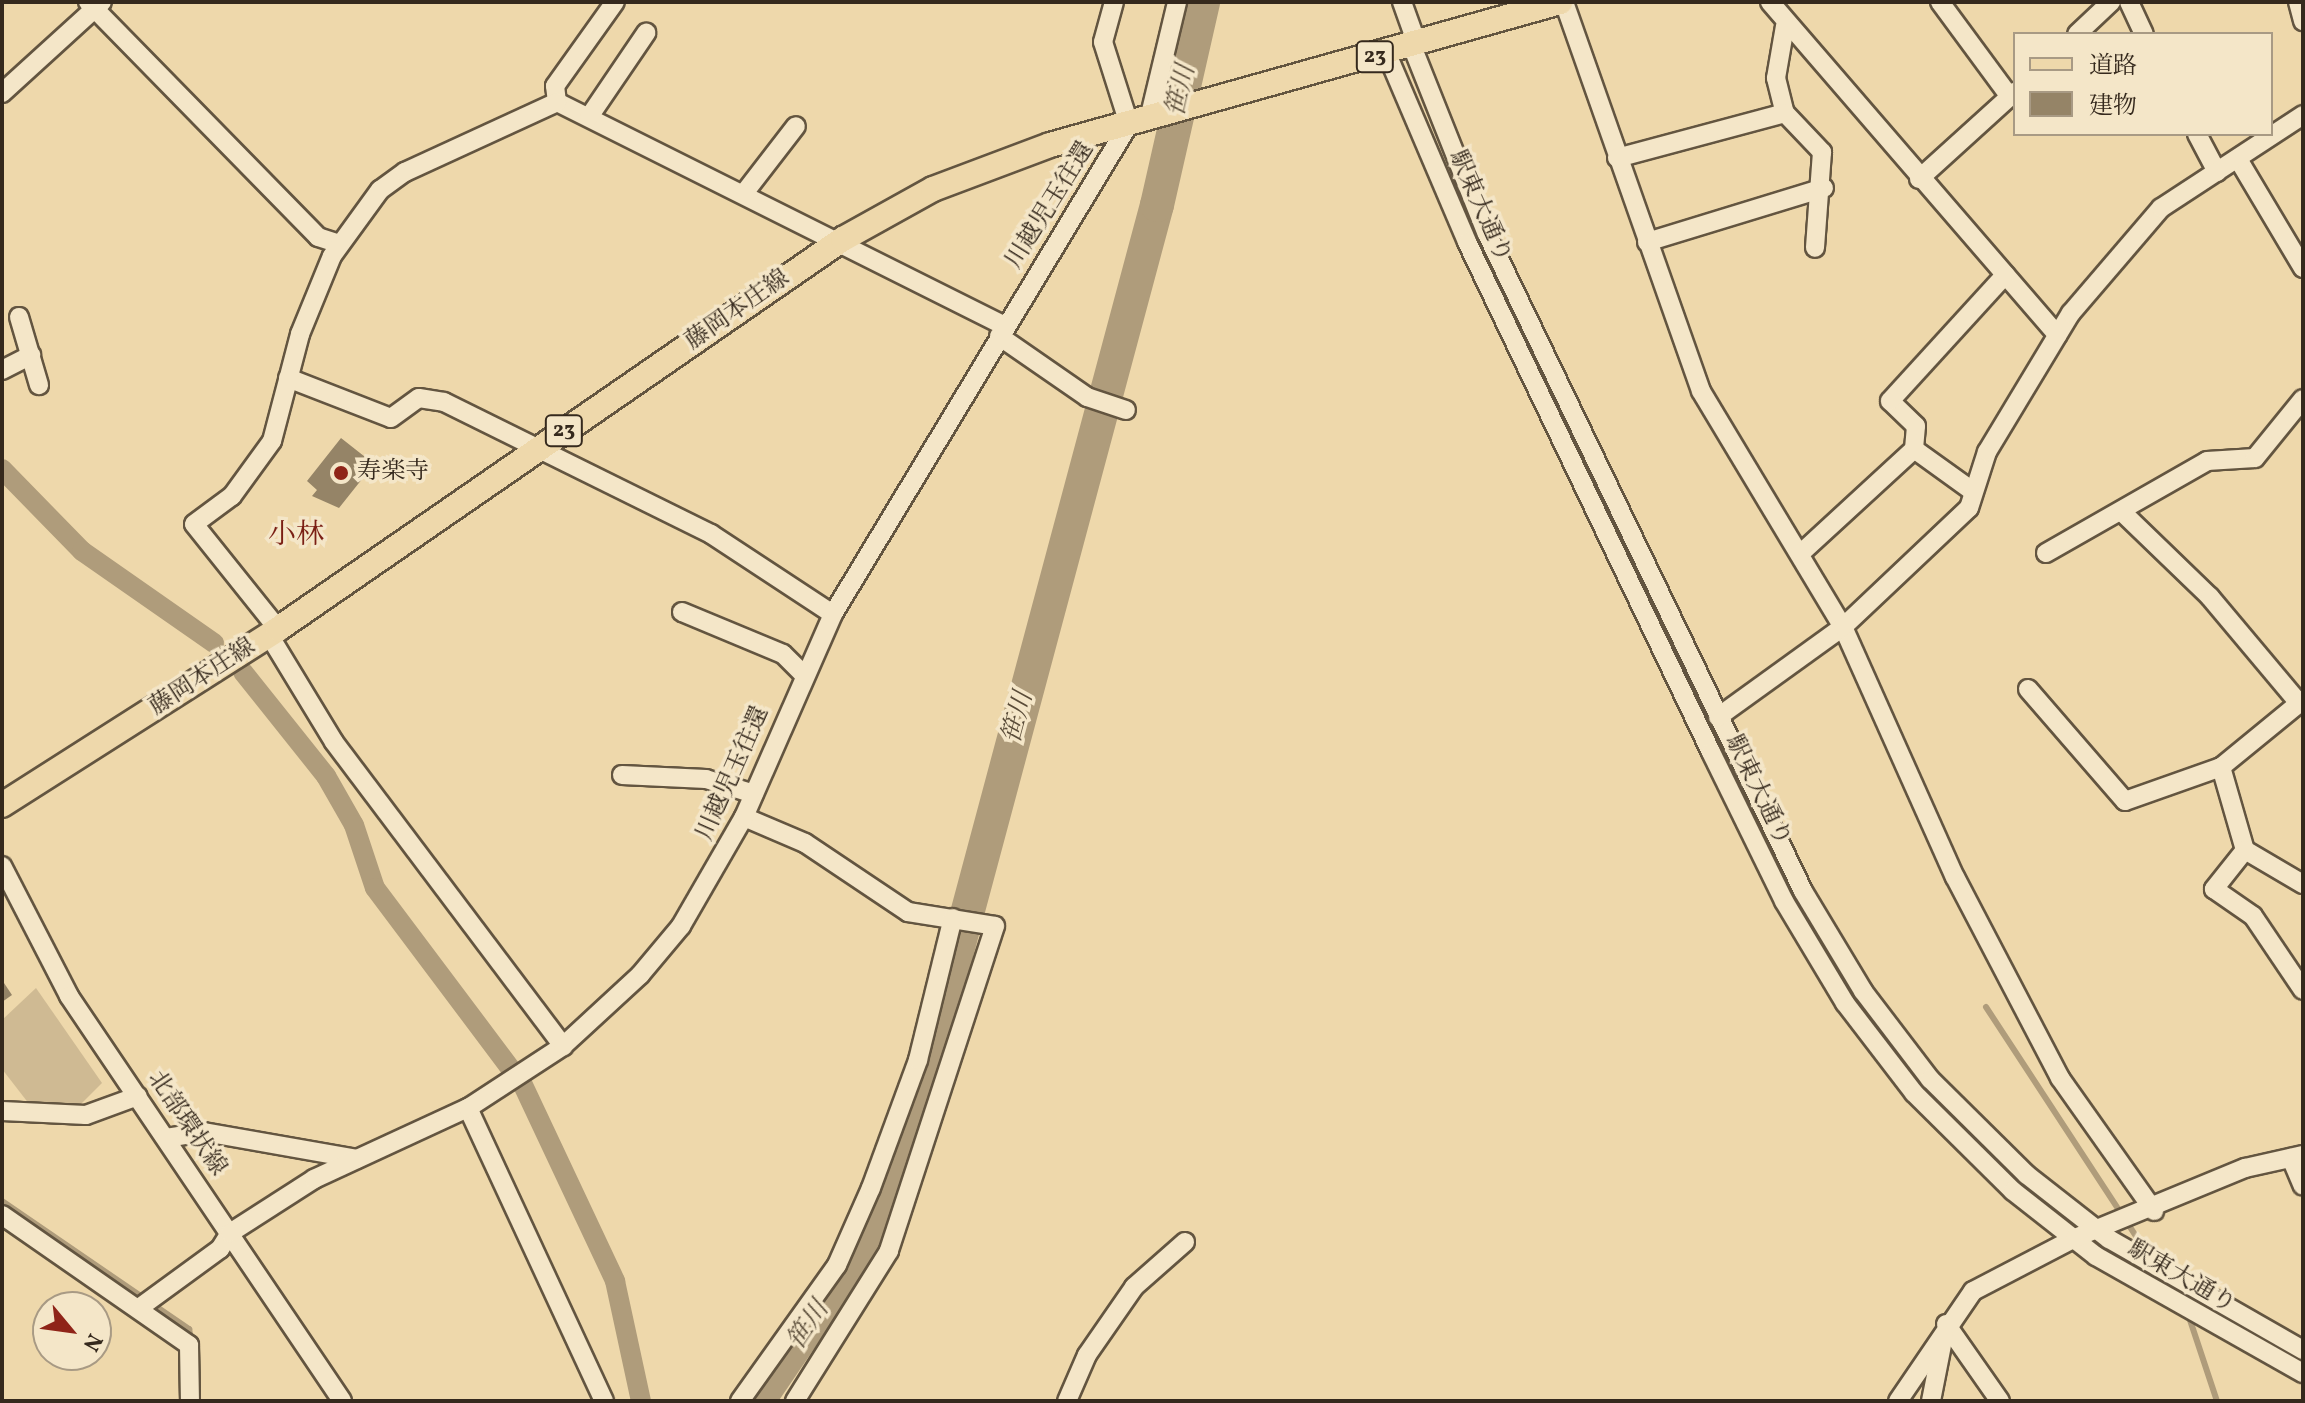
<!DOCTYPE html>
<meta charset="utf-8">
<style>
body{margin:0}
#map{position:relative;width:2305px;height:1403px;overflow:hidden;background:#eed8ab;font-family:Vollkorn,"Noto Serif JP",serif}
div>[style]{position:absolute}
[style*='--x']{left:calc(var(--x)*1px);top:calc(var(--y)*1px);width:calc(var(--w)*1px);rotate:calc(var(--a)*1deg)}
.green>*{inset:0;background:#cfba93}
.stream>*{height:6px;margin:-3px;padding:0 3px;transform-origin:3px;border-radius:3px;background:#af9c7b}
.canal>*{height:20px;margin:-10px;padding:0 10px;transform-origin:10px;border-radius:10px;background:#af9c7b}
.river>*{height:34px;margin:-17px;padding:0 17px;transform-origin:17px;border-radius:17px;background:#af9c7b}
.building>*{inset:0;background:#958467}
.roads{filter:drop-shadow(2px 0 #635540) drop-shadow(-2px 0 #635540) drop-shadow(0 2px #635540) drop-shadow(0 -2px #635540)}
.minor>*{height:18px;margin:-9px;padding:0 9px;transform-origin:9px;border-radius:9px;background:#f4e6c8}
.major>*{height:24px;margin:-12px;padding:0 12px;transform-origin:12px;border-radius:12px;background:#eed8ab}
.dots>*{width:22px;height:22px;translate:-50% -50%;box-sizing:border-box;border:4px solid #f4e6c8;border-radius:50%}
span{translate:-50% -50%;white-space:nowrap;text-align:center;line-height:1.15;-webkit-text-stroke:7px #f4e6c8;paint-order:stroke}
.shield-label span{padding:2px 6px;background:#f4e6c8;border:2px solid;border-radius:6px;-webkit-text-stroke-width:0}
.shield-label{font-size:22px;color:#35291d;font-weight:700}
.street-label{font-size:24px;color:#35291d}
.poi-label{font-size:24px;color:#35291d}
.left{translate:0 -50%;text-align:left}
.water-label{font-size:26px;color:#5a4c39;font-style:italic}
.quarter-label{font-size:28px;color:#7a1f14}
.frame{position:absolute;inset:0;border:4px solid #35291d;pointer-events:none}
.legend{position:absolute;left:2013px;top:32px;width:260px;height:104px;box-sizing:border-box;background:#f4e6c8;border:2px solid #a89a84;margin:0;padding:10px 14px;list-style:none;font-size:24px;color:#35291d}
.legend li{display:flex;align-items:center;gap:16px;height:40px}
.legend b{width:40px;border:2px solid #a89a84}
.north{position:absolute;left:32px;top:1291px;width:80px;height:80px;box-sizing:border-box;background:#f4e6c8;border:2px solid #a89a84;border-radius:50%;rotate:119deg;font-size:22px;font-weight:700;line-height:32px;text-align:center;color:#35291d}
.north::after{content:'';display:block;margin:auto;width:28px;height:36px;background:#8f2418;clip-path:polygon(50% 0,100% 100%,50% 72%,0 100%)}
</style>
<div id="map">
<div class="green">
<i style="clip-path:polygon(36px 988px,102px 1083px,78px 1107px,33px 1109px,2px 1069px,2px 1020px)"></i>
</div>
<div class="stream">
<i style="--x:1986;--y:1007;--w:296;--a:56.8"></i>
<i style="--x:2;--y:1201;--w:227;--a:34.4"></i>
<i style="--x:189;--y:1329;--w:14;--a:78"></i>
<i style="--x:2188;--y:1314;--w:92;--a:71.6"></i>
</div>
<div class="canal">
<i style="--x:2;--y:469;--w:115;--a:45.7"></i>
<i style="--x:82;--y:551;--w:161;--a:34.9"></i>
<i style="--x:243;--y:672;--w:133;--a:51.4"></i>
<i style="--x:326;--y:776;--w:56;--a:60.3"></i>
<i style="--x:354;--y:825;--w:66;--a:71.6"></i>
<i style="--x:375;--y:888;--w:225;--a:53.1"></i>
<i style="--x:522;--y:1083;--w:219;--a:64.8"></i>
<i style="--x:615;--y:1281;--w:123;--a:77.8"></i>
</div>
<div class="river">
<i style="--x:758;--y:1401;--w:171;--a:-55.8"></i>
<i style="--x:854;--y:1260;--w:122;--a:-65.8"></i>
<i style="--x:904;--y:1149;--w:977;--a:-75"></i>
<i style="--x:1157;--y:205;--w:208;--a:-77.2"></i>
</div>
<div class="building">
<i style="clip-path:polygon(341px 438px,374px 464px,339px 508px,312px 496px,317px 490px,307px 481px)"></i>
<i style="clip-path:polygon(2px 980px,12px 995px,2px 1002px)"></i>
</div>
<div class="roads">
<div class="minor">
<i style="--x:88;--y:2;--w:329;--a:45.6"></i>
<i style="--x:318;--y:237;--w:22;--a:18"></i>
<i style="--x:1402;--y:2;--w:45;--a:70.3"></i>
<i style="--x:1564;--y:2;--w:412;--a:70.6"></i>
<i style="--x:1701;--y:391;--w:275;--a:59"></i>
<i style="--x:1843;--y:627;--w:274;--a:65.9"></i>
<i style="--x:1955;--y:877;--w:227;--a:62.4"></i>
<i style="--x:2060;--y:1078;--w:163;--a:54.7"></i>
<i style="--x:1770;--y:2;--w:440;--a:49.2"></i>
<i style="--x:1940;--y:2;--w:118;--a:53.6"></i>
<i style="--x:2129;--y:2;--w:35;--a:65"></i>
<i style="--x:2298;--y:2;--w:20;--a:75"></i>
<i style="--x:1785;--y:26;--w:53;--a:99.8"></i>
<i style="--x:1776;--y:78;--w:36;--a:76"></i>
<i style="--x:1785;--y:113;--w:54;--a:46.5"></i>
<i style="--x:1822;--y:152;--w:96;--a:94.2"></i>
<i style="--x:2077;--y:34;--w:47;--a:-43.3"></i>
<i style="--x:1412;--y:46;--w:202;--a:68.3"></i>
<i style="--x:1487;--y:234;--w:729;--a:64.31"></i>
<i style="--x:1803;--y:891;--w:117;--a:59"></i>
<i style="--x:1863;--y:991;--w:111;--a:52.7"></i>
<i style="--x:1930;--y:1079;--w:136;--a:44.7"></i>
<i style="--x:2027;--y:1175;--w:104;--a:38"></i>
<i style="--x:2109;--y:1239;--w:224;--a:29.8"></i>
<i style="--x:1387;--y:54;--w:204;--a:66.9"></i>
<i style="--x:1467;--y:242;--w:565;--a:64.43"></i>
<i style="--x:1711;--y:752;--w:166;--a:63.9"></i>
<i style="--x:1784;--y:901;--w:119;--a:59.1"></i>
<i style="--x:1845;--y:1003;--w:113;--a:52.5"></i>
<i style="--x:1914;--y:1093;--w:139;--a:44.7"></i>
<i style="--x:2013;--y:1191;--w:105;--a:38.1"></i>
<i style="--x:2096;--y:1256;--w:238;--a:29.5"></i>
<i style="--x:2;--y:93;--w:135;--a:-42.3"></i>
<i style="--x:557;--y:102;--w:501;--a:26.57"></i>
<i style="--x:557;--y:102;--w:16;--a:-97"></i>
<i style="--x:555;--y:86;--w:103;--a:-54.5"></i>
<i style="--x:589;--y:117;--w:102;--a:-55.8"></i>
<i style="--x:1149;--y:119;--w:120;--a:-76.5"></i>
<i style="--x:2197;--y:134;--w:43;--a:62.2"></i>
<i style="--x:1617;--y:158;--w:174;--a:-15"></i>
<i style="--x:2238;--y:159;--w:127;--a:59.2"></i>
<i style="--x:1919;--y:179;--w:130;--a:-42.2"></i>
<i style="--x:745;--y:192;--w:83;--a:-52.3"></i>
<i style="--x:1647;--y:242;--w:185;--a:-17"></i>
<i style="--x:19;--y:317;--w:71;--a:73.6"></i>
<i style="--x:999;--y:336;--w:107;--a:34.7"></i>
<i style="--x:1087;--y:397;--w:41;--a:18.4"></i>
<i style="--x:2;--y:370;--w:33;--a:-27"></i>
<i style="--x:288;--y:378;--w:110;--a:21.2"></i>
<i style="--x:391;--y:418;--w:34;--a:-36"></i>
<i style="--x:419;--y:398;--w:25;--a:9"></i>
<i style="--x:444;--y:402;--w:298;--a:26.3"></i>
<i style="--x:711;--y:534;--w:146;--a:33.3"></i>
<i style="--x:1914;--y:449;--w:70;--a:35.7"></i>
<i style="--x:2121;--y:511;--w:124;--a:44"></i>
<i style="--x:2210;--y:597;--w:138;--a:50"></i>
<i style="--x:2046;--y:553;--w:185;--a:-29.7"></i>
<i style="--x:2207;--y:461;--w:48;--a:-3.6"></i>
<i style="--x:2255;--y:458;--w:76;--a:-50.9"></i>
<i style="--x:1800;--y:554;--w:155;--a:-42.6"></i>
<i style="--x:1914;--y:449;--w:23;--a:-85"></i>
<i style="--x:1916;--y:426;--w:36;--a:-136"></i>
<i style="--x:1890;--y:401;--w:171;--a:-47.6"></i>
<i style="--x:682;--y:612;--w:109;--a:22.6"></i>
<i style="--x:783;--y:654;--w:30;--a:45"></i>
<i style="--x:278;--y:629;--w:134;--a:-128.7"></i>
<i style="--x:194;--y:524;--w:47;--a:-36.4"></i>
<i style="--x:232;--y:496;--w:68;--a:-54"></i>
<i style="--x:272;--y:441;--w:111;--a:-75.3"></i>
<i style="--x:300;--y:334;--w:84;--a:-67.7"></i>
<i style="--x:332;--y:256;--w:82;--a:-54"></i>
<i style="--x:380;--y:190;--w:31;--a:-36"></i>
<i style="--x:405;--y:172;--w:167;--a:-24.7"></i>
<i style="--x:269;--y:635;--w:125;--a:58.7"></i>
<i style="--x:334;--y:742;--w:381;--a:53"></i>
<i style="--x:2028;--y:689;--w:148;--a:49.1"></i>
<i style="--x:2125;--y:801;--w:102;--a:-19.5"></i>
<i style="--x:2303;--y:700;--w:106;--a:140.7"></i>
<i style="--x:2221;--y:767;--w:86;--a:73.9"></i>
<i style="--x:2245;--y:850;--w:67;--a:30.4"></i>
<i style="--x:1718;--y:717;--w:154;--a:-35.8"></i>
<i style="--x:1843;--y:627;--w:173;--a:-43.4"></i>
<i style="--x:1969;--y:508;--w:59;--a:-72.2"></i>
<i style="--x:1987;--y:452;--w:162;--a:-58.9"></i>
<i style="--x:2071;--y:313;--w:138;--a:-49.4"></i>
<i style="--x:2161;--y:208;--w:170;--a:-33.2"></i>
<i style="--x:622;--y:775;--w:84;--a:2.7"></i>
<i style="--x:706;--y:779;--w:50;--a:17.4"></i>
<i style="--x:744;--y:817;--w:66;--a:23.1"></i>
<i style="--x:805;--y:843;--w:124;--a:33.8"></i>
<i style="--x:908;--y:912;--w:88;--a:9.1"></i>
<i style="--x:995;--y:926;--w:342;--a:108.1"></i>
<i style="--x:889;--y:1251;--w:177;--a:122.1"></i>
<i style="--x:2245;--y:850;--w:50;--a:128.5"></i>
<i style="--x:2214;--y:889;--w:47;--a:34.7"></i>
<i style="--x:2253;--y:916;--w:89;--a:56"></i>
<i style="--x:2;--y:866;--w:146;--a:62.7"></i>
<i style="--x:69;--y:996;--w:488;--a:56"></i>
<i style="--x:468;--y:1108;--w:323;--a:65.1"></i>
<i style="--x:2;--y:1111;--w:84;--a:2.7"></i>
<i style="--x:86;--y:1115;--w:55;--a:-20.1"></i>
<i style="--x:166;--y:1138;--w:38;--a:-9"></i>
<i style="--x:204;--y:1132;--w:155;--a:10"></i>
<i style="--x:2291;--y:1158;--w:30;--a:67"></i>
<i style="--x:2;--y:1215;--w:228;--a:34.8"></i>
<i style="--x:189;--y:1345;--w:56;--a:89"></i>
<i style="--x:139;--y:1308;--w:100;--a:-36.1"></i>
<i style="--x:220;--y:1249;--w:19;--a:-58"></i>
<i style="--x:230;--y:1233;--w:100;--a:-32.7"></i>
<i style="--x:314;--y:1179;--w:170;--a:-24.8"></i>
<i style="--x:468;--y:1108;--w:113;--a:-33.1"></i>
<i style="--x:563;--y:1046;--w:105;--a:-42.7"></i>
<i style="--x:640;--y:975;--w:64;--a:-50.1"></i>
<i style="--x:681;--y:926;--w:126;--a:-60"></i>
<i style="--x:744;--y:817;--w:222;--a:-66.3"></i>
<i style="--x:833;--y:614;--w:572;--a:-58.86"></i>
<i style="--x:1129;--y:124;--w:86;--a:-107.6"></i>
<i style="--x:1103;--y:42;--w:41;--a:-74.6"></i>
<i style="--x:1946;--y:1324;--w:94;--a:55"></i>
<i style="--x:740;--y:1401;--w:167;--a:-54.5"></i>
<i style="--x:837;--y:1265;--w:84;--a:-66.2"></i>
<i style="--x:871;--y:1188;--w:136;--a:-69.8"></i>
<i style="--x:918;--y:1060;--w:146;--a:-76.2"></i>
<i style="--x:1067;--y:1401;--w:50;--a:-66.5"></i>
<i style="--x:1087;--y:1355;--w:83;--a:-55.3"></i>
<i style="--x:1134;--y:1287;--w:68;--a:-41.4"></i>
<i style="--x:1898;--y:1401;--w:133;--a:-55.7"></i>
<i style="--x:1973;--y:1291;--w:115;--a:-27.5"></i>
<i style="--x:2075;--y:1238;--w:184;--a:-22.4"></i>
<i style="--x:2245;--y:1168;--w:59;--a:-12.6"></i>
<i style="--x:1931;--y:1401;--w:67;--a:-78.9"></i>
</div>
<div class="major">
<i style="--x:2;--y:805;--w:327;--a:-32.5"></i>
<i style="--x:278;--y:629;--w:687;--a:-34.62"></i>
<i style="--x:843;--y:239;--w:103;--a:-29.1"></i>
<i style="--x:933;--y:189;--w:125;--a:-20.6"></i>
<i style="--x:1050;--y:145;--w:530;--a:-15.66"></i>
</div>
</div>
<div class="dots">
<i style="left:341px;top:473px;background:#8f2418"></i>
</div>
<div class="shield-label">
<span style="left:1375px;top:57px">23</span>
<span style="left:564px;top:431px">23</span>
</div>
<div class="street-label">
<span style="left:1051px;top:206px;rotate:-58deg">川越児玉往還</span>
<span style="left:1479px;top:207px;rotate:66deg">駅東大通り</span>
<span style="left:738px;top:311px;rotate:-35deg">藤岡本庄線</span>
<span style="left:203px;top:678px;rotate:-33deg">藤岡本庄線</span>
<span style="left:734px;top:774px;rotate:-66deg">川越児玉往還</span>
<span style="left:1757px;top:791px;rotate:64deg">駅東大通り</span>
<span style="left:186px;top:1124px;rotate:56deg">北部環状線</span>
<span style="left:2181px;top:1278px;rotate:30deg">駅東大通り</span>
</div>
<div class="poi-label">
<span class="left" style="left:357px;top:473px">寿楽寺</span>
</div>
<div class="water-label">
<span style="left:1182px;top:91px;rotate:-77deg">笹川</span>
<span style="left:1019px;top:718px;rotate:-75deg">笹川</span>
<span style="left:809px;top:1326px;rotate:-56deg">笹川</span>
</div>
<div class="quarter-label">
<span style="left:296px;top:536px">小林</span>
</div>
<div class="frame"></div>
<ul class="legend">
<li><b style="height:10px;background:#eed8ab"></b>道路</li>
<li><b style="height:22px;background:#958467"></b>建物</li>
</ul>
<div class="north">N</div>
</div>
